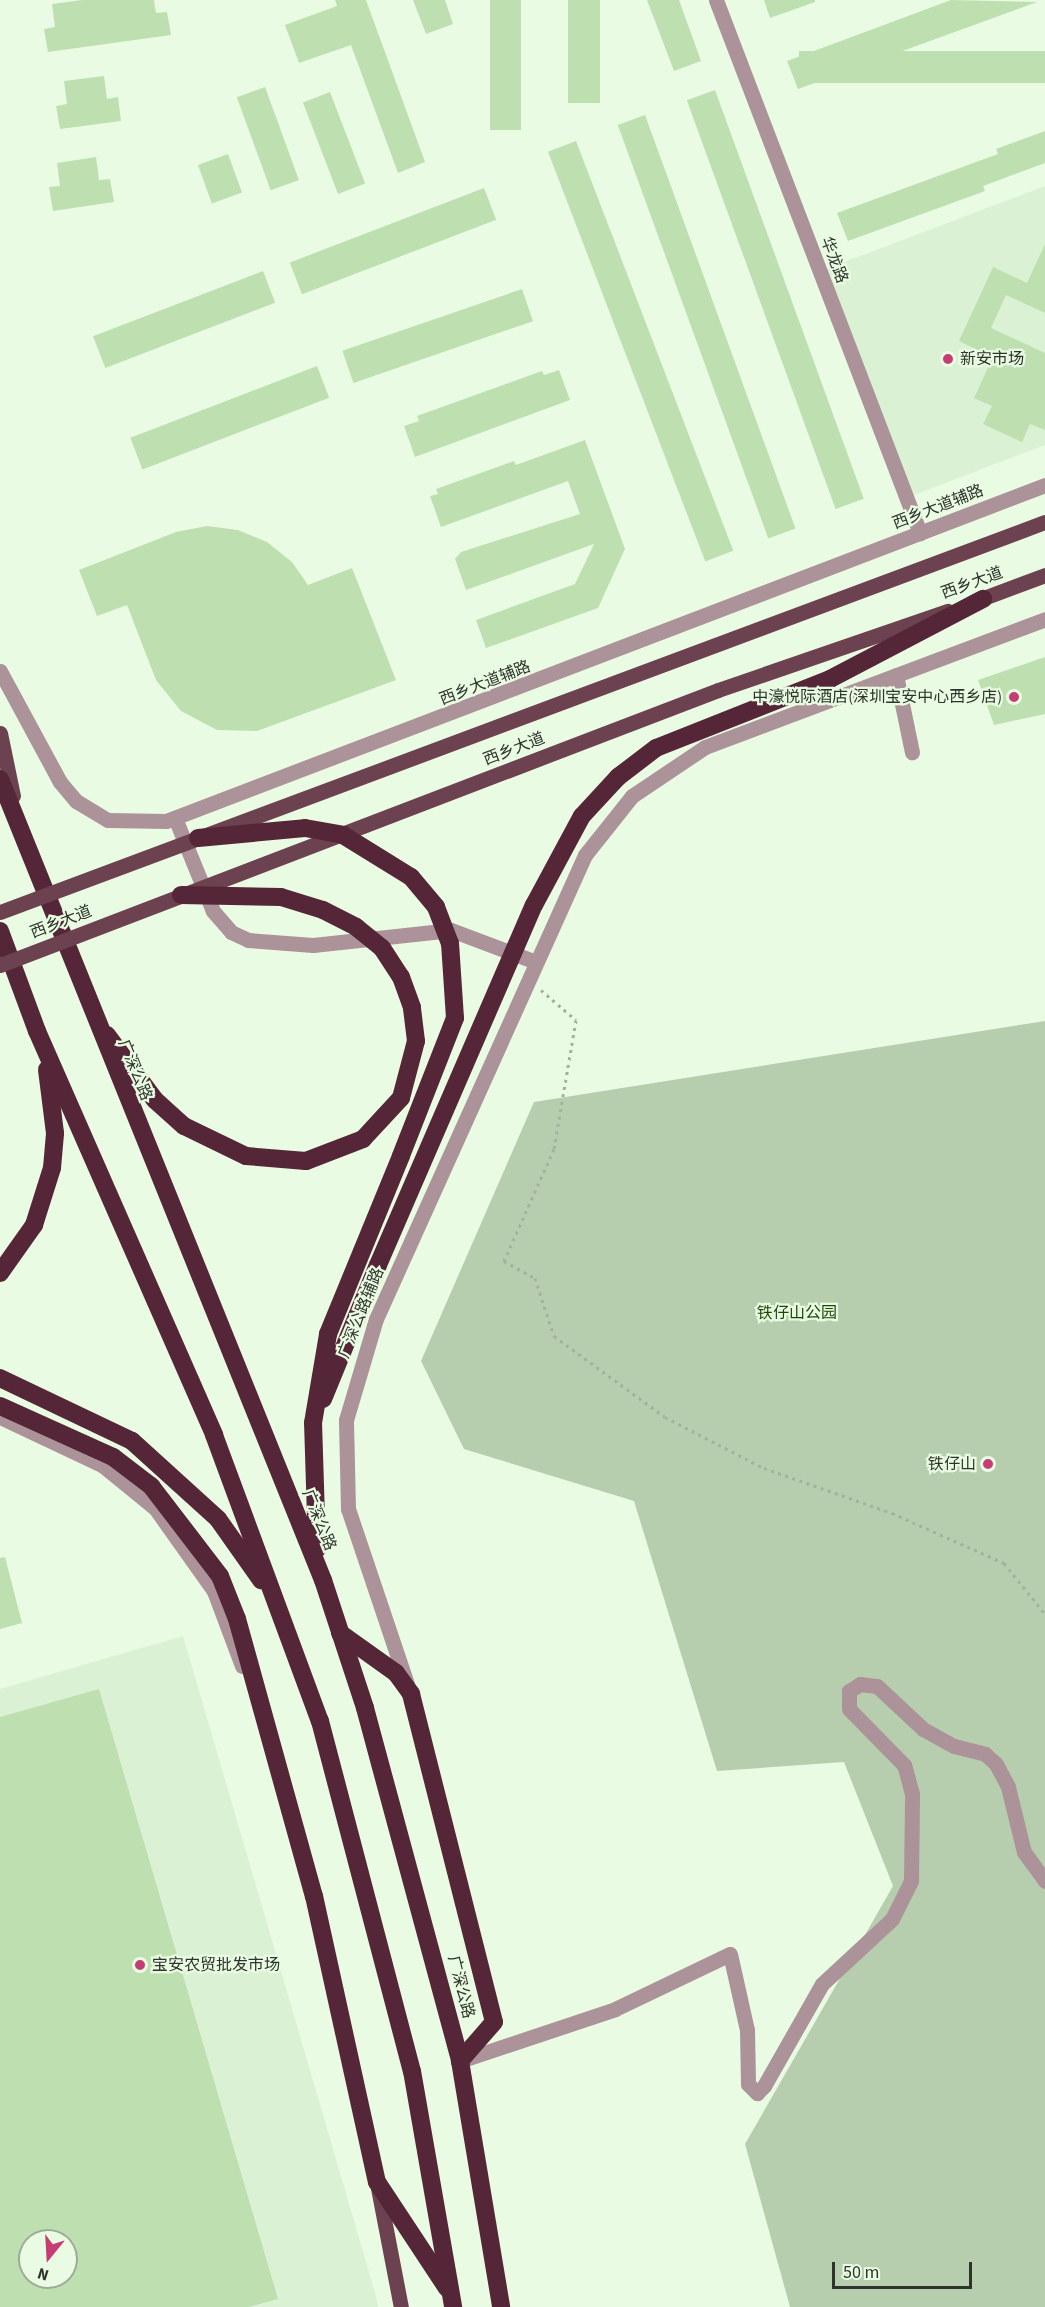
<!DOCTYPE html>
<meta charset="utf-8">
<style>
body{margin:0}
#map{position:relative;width:1045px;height:2307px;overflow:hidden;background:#eafbe3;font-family:"Source Sans 3","Noto Sans SC",sans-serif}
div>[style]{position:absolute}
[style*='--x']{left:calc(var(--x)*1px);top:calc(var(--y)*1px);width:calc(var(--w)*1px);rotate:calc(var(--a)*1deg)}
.built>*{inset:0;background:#dbf1d4}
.green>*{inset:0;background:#b6ceae}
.building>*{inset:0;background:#bee0b1;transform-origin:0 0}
.path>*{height:3px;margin-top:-1.5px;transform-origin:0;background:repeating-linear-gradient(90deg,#a4b19e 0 3px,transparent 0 7.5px)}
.minor>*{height:15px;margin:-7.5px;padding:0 7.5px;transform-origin:7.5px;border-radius:7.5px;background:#ac9299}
.major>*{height:15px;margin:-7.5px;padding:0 7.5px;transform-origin:7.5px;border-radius:7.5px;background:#6d4250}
.highway>*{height:18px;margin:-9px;padding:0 9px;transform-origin:9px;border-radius:9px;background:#552637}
.major-bridge>*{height:15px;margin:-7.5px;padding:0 7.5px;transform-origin:7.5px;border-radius:7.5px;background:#6d4250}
.highway-bridge>*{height:18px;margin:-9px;padding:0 9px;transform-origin:9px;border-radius:9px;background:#552637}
.dots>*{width:16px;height:16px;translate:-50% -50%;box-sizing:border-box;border:3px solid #eafbe3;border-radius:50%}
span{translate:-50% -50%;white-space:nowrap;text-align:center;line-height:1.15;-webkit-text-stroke:4.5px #eafbe3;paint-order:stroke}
.street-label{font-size:16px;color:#2e342b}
.poi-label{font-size:16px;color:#2e342b}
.left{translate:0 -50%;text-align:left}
.right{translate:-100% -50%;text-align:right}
.park-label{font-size:16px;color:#1c4704}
.north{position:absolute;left:18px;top:2229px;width:60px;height:60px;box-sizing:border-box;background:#eafbe3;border:2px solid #9fab99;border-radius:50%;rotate:198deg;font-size:16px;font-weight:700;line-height:24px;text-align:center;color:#2e342b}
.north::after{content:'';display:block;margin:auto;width:21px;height:27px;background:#c63d76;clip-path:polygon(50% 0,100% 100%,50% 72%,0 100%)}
.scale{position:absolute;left:832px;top:2262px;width:140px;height:27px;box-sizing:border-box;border:3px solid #2e342b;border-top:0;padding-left:8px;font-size:18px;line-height:21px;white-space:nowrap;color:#2e342b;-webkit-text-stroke:4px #eafbe3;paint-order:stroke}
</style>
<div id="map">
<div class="built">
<i style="clip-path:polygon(1045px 186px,1045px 445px,906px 498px,818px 272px)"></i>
<i style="clip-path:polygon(evenodd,183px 1636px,376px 2296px,378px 2307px,0 2307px,0 1689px,183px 1636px,30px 2241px,66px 2241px,66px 2277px,30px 2277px,30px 2241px)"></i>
</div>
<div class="green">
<i style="clip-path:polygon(1045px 1021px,1045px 2307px,790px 2307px,745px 2144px,893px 1886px,844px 1762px,717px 1771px,634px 1501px,464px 1449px,421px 1361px,534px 1102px)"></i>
</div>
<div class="building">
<i style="clip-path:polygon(82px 0,154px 0,156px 13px,167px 12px,171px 35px,48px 52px,44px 29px,55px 27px,52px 4px)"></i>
<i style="clip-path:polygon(335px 0,366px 0,425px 162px,398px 173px,351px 45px,299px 63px,285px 25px,337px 6px)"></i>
<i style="clip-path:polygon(413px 0,445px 0,453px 24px,426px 34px)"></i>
<i style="left:490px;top:0;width:31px;height:130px"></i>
<i style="left:568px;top:0;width:32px;height:103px"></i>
<i style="clip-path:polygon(647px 0,679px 0,701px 61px,674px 71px)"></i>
<i style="clip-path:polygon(764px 0,815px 0,815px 2px,770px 18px)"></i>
<i style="clip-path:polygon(951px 0,1037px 2px,798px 89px,787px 61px)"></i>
<i style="left:1045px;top:51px;width:32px;height:246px;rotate:90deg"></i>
<i style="clip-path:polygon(104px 76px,107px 99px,118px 97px,121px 121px,60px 129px,56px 106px,67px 104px,64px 81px)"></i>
<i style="left:265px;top:87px;width:99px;height:30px;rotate:70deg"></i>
<i style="left:715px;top:90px;width:435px;height:30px;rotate:70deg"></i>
<i style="left:330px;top:92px;width:98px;height:29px;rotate:69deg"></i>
<i style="left:645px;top:115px;width:440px;height:29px;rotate:70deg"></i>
<i style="clip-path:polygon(1045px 131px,1045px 163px,983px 186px,985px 191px,848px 241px,837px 213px,998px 154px,996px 149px)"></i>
<i style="left:576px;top:141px;width:439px;height:30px;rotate:69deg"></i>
<i style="left:228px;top:154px;width:41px;height:32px;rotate:70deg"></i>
<i style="clip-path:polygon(96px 157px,99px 180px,110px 179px,114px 202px,53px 211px,49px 187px,60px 186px,57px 163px)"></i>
<i style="left:484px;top:188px;width:34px;height:208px;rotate:69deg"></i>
<i style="clip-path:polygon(1045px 244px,1045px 313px,1006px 295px,991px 328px,1045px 353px,1045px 430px,1030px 424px,1022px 442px,983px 424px,992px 406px,974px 398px,993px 357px,959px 341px,993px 267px,1027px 283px)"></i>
<i style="left:263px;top:271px;width:34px;height:182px;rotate:69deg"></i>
<i style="left:522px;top:289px;width:34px;height:190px;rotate:71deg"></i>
<i style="left:317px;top:366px;width:34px;height:200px;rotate:69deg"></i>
<i style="clip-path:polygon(559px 370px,570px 400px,415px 457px,404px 426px,419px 421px,417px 416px,542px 371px,544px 375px)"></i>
<i style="clip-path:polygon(585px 440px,625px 549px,598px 608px,486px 648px,476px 620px,575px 584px,594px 544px,466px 590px,455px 559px,461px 552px,580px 514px,568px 481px,441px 527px,430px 496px,438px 494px,436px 489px,514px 461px,516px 465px)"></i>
<i style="clip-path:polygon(207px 526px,238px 530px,267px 542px,292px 562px,308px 585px,352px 568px,396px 680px,257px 731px,217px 730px,181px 711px,156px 680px,127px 605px,97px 616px,79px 570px,176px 532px)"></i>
<i style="clip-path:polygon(1045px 657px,1045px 714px,994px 725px,978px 680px)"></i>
<i style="clip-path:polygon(5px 1557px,22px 1623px,0 1629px,0 1558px)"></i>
<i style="clip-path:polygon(evenodd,99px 1689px,278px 2299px,249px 2307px,0 2307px,0 1717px,99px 1689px,30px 2241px,66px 2241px,66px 2277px,30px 2277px,30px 2241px)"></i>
</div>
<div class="path">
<i style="--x:541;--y:990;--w:46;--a:40.6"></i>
<i style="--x:576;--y:1020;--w:131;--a:99.7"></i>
<i style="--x:554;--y:1149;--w:123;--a:114.1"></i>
<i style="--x:504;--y:1261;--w:35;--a:29"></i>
<i style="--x:535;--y:1278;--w:61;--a:71.9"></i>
<i style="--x:554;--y:1336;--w:137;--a:36.1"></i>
<i style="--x:665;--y:1417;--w:111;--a:27.3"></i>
<i style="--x:764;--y:1468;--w:136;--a:19.4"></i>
<i style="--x:892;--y:1513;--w:123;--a:24.1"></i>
<i style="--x:1004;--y:1563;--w:65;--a:51.2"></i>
</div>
<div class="minor">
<i style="--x:716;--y:0;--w:571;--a:69.06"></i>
<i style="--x:0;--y:671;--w:126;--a:61.6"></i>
<i style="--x:60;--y:782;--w:25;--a:50"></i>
<i style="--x:76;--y:801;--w:37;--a:31"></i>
<i style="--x:108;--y:820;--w:58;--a:1"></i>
<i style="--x:166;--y:821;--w:941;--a:-20.92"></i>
<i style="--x:896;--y:675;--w:79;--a:78.3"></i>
<i style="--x:175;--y:818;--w:100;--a:67.8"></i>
<i style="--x:213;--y:911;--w:28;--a:49"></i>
<i style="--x:231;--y:932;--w:19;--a:25"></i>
<i style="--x:248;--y:940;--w:65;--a:4.4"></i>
<i style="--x:313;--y:945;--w:139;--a:-6.2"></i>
<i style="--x:451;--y:930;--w:88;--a:20.7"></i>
<i style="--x:0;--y:1417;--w:113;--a:25.2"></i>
<i style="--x:102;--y:1465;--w:68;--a:39.1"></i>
<i style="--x:155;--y:1508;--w:102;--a:54.6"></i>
<i style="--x:214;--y:1591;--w:80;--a:69.5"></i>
<i style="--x:407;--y:1684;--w:185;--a:-108.6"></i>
<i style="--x:348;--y:1509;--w:89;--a:-91.3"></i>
<i style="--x:346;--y:1420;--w:105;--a:-73.5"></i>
<i style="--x:376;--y:1319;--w:509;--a:-65.75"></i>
<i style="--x:585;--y:855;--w:75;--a:-51.5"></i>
<i style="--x:632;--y:796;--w:88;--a:-33.9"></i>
<i style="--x:705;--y:747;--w:363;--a:-20.6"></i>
<i style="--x:460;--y:2061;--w:163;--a:-18.5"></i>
<i style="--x:615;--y:2009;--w:127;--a:-25.6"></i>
<i style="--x:730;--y:1954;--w:78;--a:77.4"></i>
<i style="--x:747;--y:2030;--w:54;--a:88.9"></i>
<i style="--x:748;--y:2084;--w:13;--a:45"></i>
<i style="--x:757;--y:2093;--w:10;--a:-45"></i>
<i style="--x:764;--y:2086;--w:117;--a:-60.4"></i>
<i style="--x:822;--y:1984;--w:96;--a:-42.9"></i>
<i style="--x:892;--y:1919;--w:42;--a:-63.4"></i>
<i style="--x:911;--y:1881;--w:87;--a:-89.3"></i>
<i style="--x:912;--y:1794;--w:30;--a:-105"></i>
<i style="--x:904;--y:1765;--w:78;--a:-134.5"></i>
<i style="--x:849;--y:1709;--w:18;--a:-90"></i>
<i style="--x:849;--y:1691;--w:13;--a:-32"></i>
<i style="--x:860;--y:1684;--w:17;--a:7"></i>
<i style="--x:877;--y:1686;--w:63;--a:43.1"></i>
<i style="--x:923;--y:1729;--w:35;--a:29"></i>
<i style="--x:954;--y:1746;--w:32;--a:14"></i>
<i style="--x:985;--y:1754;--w:15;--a:42"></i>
<i style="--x:996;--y:1764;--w:26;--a:62"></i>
<i style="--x:1008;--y:1787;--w:67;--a:76.2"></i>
<i style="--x:1024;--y:1852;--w:36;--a:54"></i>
</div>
<div class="major">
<i style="--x:973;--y:602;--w:77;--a:-20.6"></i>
<i style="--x:718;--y:690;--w:243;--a:-19"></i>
<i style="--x:0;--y:733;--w:64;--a:78.3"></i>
<i style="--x:378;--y:2188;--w:121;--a:79.1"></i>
</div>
<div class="highway">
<i style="--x:0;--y:779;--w:864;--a:68.04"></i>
<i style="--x:323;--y:1580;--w:135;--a:71.8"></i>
<i style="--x:365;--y:1708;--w:366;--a:74.9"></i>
<i style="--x:460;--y:2061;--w:249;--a:80.5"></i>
<i style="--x:582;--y:816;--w:53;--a:-47.3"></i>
<i style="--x:618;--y:777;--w:48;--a:-37.3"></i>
<i style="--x:656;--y:748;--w:187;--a:-21.6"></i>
<i style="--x:830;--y:679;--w:173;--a:-27.6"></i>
<i style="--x:0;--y:931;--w:107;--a:69.7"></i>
<i style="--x:37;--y:1031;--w:441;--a:66.3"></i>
<i style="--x:214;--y:1435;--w:305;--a:69.7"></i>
<i style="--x:320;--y:1721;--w:362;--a:75.3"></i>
<i style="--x:412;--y:2071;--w:240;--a:80.1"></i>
<i style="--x:107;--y:1035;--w:81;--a:53.6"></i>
<i style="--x:155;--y:1100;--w:39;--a:42"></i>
<i style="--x:184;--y:1126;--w:69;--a:25.8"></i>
<i style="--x:246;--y:1156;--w:60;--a:4.8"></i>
<i style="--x:306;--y:1161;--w:61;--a:-21.1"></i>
<i style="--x:363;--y:1139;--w:56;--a:-47.2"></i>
<i style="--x:401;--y:1098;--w:59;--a:-75.3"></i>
<i style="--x:416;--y:1041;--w:34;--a:-97"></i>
<i style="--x:0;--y:1273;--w:59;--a:-54.7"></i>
<i style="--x:34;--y:1225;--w:60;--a:-72.5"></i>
<i style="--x:52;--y:1168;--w:35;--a:-85"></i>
<i style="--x:55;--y:1133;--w:64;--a:-97.2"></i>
<i style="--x:0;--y:1378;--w:146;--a:25.5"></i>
<i style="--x:132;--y:1441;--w:116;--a:42.2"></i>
<i style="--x:218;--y:1519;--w:75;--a:54.8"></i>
<i style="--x:323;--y:1399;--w:145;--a:-67.7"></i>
<i style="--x:0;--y:1406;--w:124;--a:24.3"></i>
<i style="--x:113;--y:1457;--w:48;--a:37.3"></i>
<i style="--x:151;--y:1486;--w:113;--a:52.5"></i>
<i style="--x:220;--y:1576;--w:46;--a:68.4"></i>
<i style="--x:237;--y:1619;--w:288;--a:74.5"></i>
<i style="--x:314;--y:1896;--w:293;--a:77.6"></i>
<i style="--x:377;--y:2182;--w:127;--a:56.6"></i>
<i style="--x:317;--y:1549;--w:126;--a:-91.8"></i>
<i style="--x:313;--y:1423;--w:90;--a:-80.4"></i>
<i style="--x:328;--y:1334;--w:192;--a:-67.7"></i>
<i style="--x:340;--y:1633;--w:69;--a:35.5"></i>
<i style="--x:396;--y:1673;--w:26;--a:54"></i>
<i style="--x:411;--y:1694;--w:338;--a:75.8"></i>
<i style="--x:494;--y:2022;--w:52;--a:131.1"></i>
</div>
<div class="major-bridge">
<i style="--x:0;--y:912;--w:1115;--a:-20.47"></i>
<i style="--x:0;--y:965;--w:769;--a:-20.96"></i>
</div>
<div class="highway-bridge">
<i style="--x:198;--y:838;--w:107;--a:-5.3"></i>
<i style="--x:305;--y:828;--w:39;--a:10"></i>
<i style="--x:343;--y:835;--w:80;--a:31.7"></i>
<i style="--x:411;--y:877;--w:39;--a:50"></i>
<i style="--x:436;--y:907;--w:39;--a:69"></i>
<i style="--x:450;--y:943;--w:75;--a:86.2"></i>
<i style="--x:455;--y:1018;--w:148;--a:111.4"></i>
<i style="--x:181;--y:895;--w:100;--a:1.1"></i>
<i style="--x:281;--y:897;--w:44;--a:17.2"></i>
<i style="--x:323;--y:910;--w:37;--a:27"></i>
<i style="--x:356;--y:927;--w:33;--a:39"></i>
<i style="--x:382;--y:948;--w:35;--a:57"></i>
<i style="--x:401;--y:977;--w:32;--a:70"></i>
<i style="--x:378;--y:1265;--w:392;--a:-66.6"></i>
<i style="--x:534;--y:905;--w:101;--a:-61.7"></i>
</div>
<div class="dots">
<i style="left:948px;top:359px;background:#c63d76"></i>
<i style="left:1014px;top:697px;background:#c63d76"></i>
<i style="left:988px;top:1464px;background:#c63d76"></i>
<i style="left:140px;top:1965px;background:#c63d76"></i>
</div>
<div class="street-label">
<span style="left:834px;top:260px;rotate:69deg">华龙路</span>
<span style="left:938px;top:507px;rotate:-21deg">西乡大道辅路</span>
<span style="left:972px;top:583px;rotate:-20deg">西乡大道</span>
<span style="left:485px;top:683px;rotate:-21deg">西乡大道辅路</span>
<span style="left:514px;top:749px;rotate:-21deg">西乡大道</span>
<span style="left:61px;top:922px;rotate:-21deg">西乡大道</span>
<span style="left:135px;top:1070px;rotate:68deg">广深公路</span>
<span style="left:361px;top:1313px;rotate:-68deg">广深公路辅路</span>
<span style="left:319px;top:1520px;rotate:68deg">广深公路</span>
<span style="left:461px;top:1987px;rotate:76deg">广深公路</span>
</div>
<div class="poi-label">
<span class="left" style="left:960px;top:359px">新安市场</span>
<span class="right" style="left:1002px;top:697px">中濠悦际酒店(深圳宝安中心西乡店)</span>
<span class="right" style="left:976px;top:1464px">铁仔山</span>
<span class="left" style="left:152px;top:1965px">宝安农贸批发市场</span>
</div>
<div class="park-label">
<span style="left:797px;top:1313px">铁仔山公园</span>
</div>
<div class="north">N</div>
<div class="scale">50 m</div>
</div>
